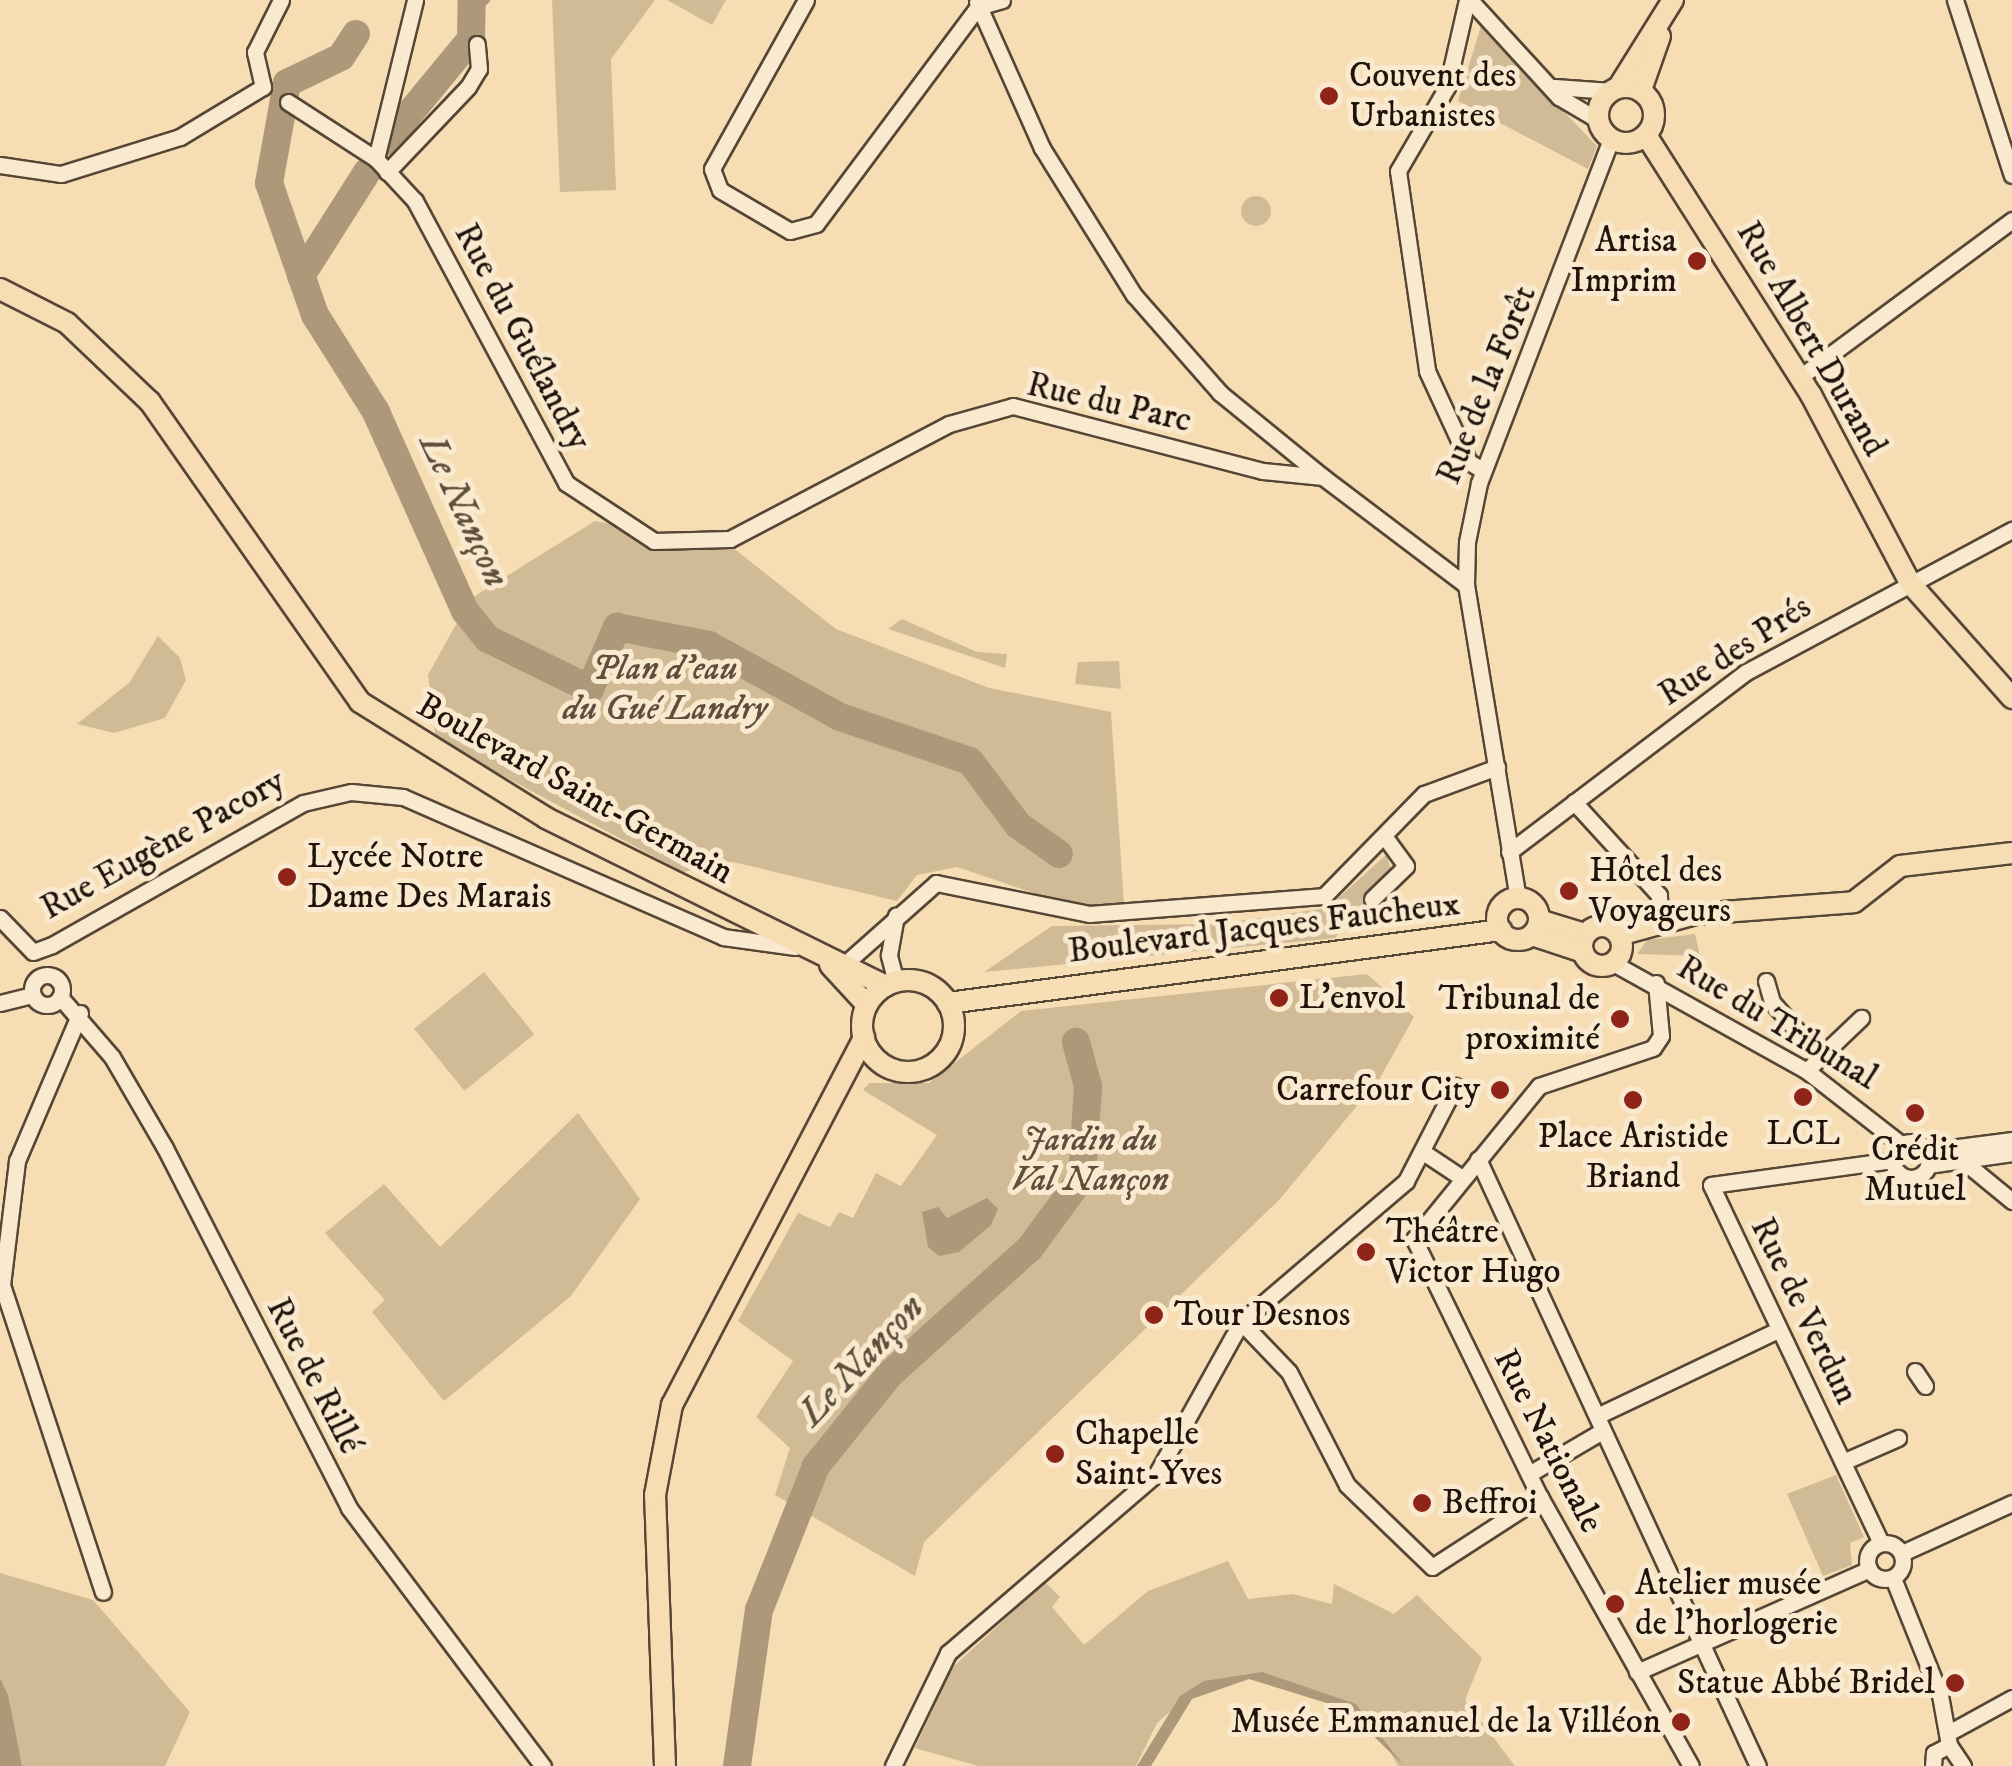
<!DOCTYPE html>
<meta charset="utf-8">
<style>
body{margin:0}
#map{position:relative;width:2012px;height:1766px;overflow:hidden;background:#f6ddb3;font-family:"IM FELL DW Pica",serif}
div>[style]{position:absolute}
[style*='--x']{left:calc(var(--x)*1px);top:calc(var(--y)*1px);width:calc(var(--w)*1px);rotate:calc(var(--a)*1deg)}
.green>*{inset:0;background:#d1bb97;transform-origin:0 0}
.round{border-radius:50%}
.water>*{inset:0;background:#ad987a}
.stream>*{height:5px;margin:-2.5px;padding:0 2.5px;transform-origin:2.5px;border-radius:2.5px;background:#ad987a}
.river>*{height:28px;margin:-14px;padding:0 14px;transform-origin:14px;border-radius:14px;background:#ad987a}
.roads{filter:drop-shadow(2px 0 #554636) drop-shadow(-2px 0 #554636) drop-shadow(0 2px #554636) drop-shadow(0 -2px #554636)}
.minor>*{height:15px;margin:-7.5px;padding:0 7.5px;transform-origin:7.5px;border-radius:7.5px;background:#f9e9ce}
.minor>.ring{margin:-7.5px;padding:0;box-sizing:content-box;background:none;border:15px solid #f9e9ce;border-radius:50%}
.major>*{height:20px;margin:-10px;padding:0 10px;transform-origin:10px;border-radius:10px;background:#f6ddb3}
.major>.ring{margin:-10px;padding:0;box-sizing:content-box;background:none;border:20px solid #f6ddb3;border-radius:50%}
.dots>*{width:28px;height:28px;translate:-50% -50%;box-sizing:border-box;border:5px solid #f9e9ce;border-radius:50%}
span{translate:-50% -50%;white-space:nowrap;text-align:center;line-height:1.15;-webkit-text-stroke:10px #f9e9ce;paint-order:stroke}
.poi-label{font-size:35px;color:#1f130c}
.left{translate:0 -50%;text-align:left}
.right{translate:-100% -50%;text-align:right}
.street-label{font-size:35px;color:#1f130c}
.park-label{font-size:35px;color:#5d4e3d;font-style:italic}
.water-label{font-size:38px;color:#5f4f3d;font-style:italic}
</style>
<div id="map">
<div class="green">
<i style="clip-path:polygon(552px 0,655px 0,611px 59px,616px 190px,560px 192px)"></i>
<i style="clip-path:polygon(667px 0,726px 0,712px 25px)"></i>
<i style="clip-path:polygon(1481px 26px,1597px 146px,1588px 169px,1458px 101px)"></i>
<i class="round" style="left:1241px;top:196px;width:30px;height:30px"></i>
<i style="clip-path:polygon(595px 521px,732px 547px,836px 629px,989px 688px,1111px 712px,1124px 904px,1075px 907px,957px 867px,917px 875px,897px 901px,733px 862px,683px 872px,436px 740px,428px 675px,470px 599px)"></i>
<i style="clip-path:polygon(902px 619px,977px 652px,1007px 654px,1005px 668px,888px 629px)"></i>
<i style="clip-path:polygon(158px 636px,180px 658px,186px 680px,165px 718px,114px 733px,77px 724px,129px 683px)"></i>
<i style="clip-path:polygon(1119px 661px,1121px 689px,1075px 684px,1078px 662px)"></i>
<i style="clip-path:polygon(1387px 854px,1391px 871px,1335px 938px,984px 972px,1052px 926px,1217px 924px,1327px 908px)"></i>
<i style="clip-path:polygon(1695px 934px,1700px 956px,1637px 954px,1647px 940px)"></i>
<i style="left:484px;top:972px;width:80px;height:90px;rotate:51deg"></i>
<i style="clip-path:polygon(1367px 974px,1414px 1017px,1380px 1078px,1280px 1199px,924px 1542px,915px 1576px,775px 1495px,790px 1448px,756px 1417px,793px 1361px,738px 1321px,798px 1213px,830px 1227px,839px 1212px,853px 1218px,876px 1173px,901px 1186px,937px 1135px,863px 1090px,869px 1083px,929px 1083px,1021px 1011px)"></i>
<i style="clip-path:polygon(578px 1113px,640px 1199px,571px 1296px,444px 1401px,372px 1312px,385px 1300px,325px 1233px,384px 1184px,440px 1247px)"></i>
<i style="clip-path:polygon(1836px 1475px,1864px 1537px,1850px 1543px,1852px 1565px,1823px 1576px,1787px 1494px)"></i>
<i style="clip-path:polygon(1228px 1561px,1248px 1599px,1293px 1594px,1332px 1604px,1334px 1584px,1394px 1614px,1417px 1595px,1482px 1658px,1465px 1700px,1515px 1766px,1398px 1766px,1377px 1728px,1338px 1699px,1266px 1675px,1199px 1687px,1157px 1723px,1136px 1766px,978px 1766px,915px 1748px,952px 1668px,1045px 1582px,1060px 1597px,1052px 1607px,1084px 1645px,1148px 1591px)"></i>
<i style="clip-path:polygon(0 1573px,93px 1600px,190px 1712px,165px 1766px,22px 1766px,0 1678px)"></i>
</div>
<div class="water">
<i style="clip-path:polygon(987px 1198px,998px 1209px,991px 1225px,959px 1252px,939px 1256px,928px 1247px,922px 1212px,938px 1207px,947px 1218px)"></i>
<i style="clip-path:polygon(1262px 1672px,1356px 1704px,1404px 1766px,1346px 1709px,1249px 1679px,1192px 1699px,1151px 1766px,1137px 1766px,1180px 1696px,1204px 1681px)"></i>
<i style="clip-path:polygon(0 1678px,8px 1695px,22px 1766px,0 1766px)"></i>
</div>
<div class="stream">
<i style="--x:474;--y:12;--w:18;--a:-43"></i>
</div>
<div class="river">
<i style="--x:356;--y:34;--w:27;--a:123"></i>
<i style="--x:341;--y:57;--w:60;--a:154.3"></i>
<i style="--x:287;--y:83;--w:102;--a:100.2"></i>
<i style="--x:269;--y:183;--w:140;--a:70.8"></i>
<i style="--x:315;--y:315;--w:115;--a:57.8"></i>
<i style="--x:376;--y:412;--w:218;--a:65.9"></i>
<i style="--x:465;--y:611;--w:36;--a:51"></i>
<i style="--x:488;--y:639;--w:114;--a:26.1"></i>
<i style="--x:590;--y:689;--w:68;--a:-66.5"></i>
<i style="--x:617;--y:627;--w:94;--a:11.1"></i>
<i style="--x:709;--y:645;--w:149;--a:28.8"></i>
<i style="--x:840;--y:717;--w:137;--a:18.7"></i>
<i style="--x:970;--y:761;--w:80;--a:53.1"></i>
<i style="--x:1018;--y:825;--w:50;--a:35.3"></i>
<i style="--x:387;--y:141;--w:132;--a:-50.5"></i>
<i style="--x:471;--y:39;--w:39;--a:-89"></i>
<i style="--x:301;--y:276;--w:123;--a:-57.6"></i>
<i style="--x:737;--y:1766;--w:158;--a:-82"></i>
<i style="--x:759;--y:1610;--w:155;--a:-68.4"></i>
<i style="--x:816;--y:1466;--w:118;--a:-51.2"></i>
<i style="--x:890;--y:1374;--w:188;--a:-42"></i>
<i style="--x:1030;--y:1248;--w:88;--a:-53.8"></i>
<i style="--x:1082;--y:1177;--w:91;--a:-86.2"></i>
<i style="--x:1088;--y:1086;--w:46;--a:-105.3"></i>
</div>
<div class="roads">
<div class="minor">
<i style="--x:806;--y:0;--w:193;--a:119.1"></i>
<i style="--x:712;--y:169;--w:22;--a:69"></i>
<i style="--x:720;--y:190;--w:81;--a:30.4"></i>
<i style="--x:790;--y:231;--w:27;--a:-15"></i>
<i style="--x:816;--y:224;--w:271;--a:-53.3"></i>
<i style="--x:978;--y:7;--w:25;--a:-16"></i>
<i style="--x:1467;--y:0;--w:89;--a:102.9"></i>
<i style="--x:1447;--y:87;--w:97;--a:120.3"></i>
<i style="--x:1398;--y:171;--w:202;--a:81.7"></i>
<i style="--x:1427;--y:371;--w:100;--a:65.2"></i>
<i style="--x:1469;--y:462;--w:17;--a:31"></i>
<i style="--x:1470;--y:0;--w:132;--a:47.5"></i>
<i style="--x:1559;--y:97;--w:45;--a:30.5"></i>
<i style="--x:1955;--y:0;--w:184;--a:72"></i>
<i style="--x:977;--y:2;--w:160;--a:66"></i>
<i style="--x:1042;--y:148;--w:173;--a:58"></i>
<i style="--x:1134;--y:295;--w:130;--a:48.7"></i>
<i style="--x:1220;--y:393;--w:133;--a:39.2"></i>
<i style="--x:1555;--y:87;--w:56;--a:4.1"></i>
<i style="--x:288;--y:102;--w:105;--a:32.9"></i>
<i style="--x:376;--y:159;--w:57;--a:47.1"></i>
<i style="--x:415;--y:201;--w:320;--a:61.8"></i>
<i style="--x:566;--y:483;--w:105;--a:33.4"></i>
<i style="--x:654;--y:541;--w:76;--a:-1.5"></i>
<i style="--x:730;--y:539;--w:247;--a:-27.7"></i>
<i style="--x:949;--y:424;--w:66;--a:-15.7"></i>
<i style="--x:1013;--y:406;--w:258;--a:14.6"></i>
<i style="--x:1263;--y:471;--w:60;--a:5.7"></i>
<i style="--x:1323;--y:477;--w:179;--a:37.1"></i>
<i style="--x:376;--y:159;--w:164;--a:-76.2"></i>
<i style="--x:0;--y:165;--w:62;--a:8.4"></i>
<i style="--x:61;--y:174;--w:125;--a:-17.3"></i>
<i style="--x:180;--y:137;--w:97;--a:-31.1"></i>
<i style="--x:263;--y:87;--w:36;--a:-103"></i>
<i style="--x:255;--y:52;--w:58;--a:-63.4"></i>
<i style="--x:387;--y:172;--w:117;--a:-46.4"></i>
<i style="--x:468;--y:87;--w:21;--a:-59"></i>
<i style="--x:479;--y:69;--w:25;--a:-95"></i>
<i style="--x:1800;--y:377;--w:264;--a:-36.5"></i>
<i style="--x:1574;--y:802;--w:126;--a:47.6"></i>
<i style="--x:1659;--y:895;--w:24;--a:88"></i>
<i style="--x:1509;--y:852;--w:298;--a:-37.2"></i>
<i style="--x:1746;--y:672;--w:302;--a:-28.1"></i>
<i style="--x:1372;--y:899;--w:47;--a:-44.1"></i>
<i style="--x:1406;--y:866;--w:36;--a:-126"></i>
<i style="--x:1518;--y:899;--w:318;--a:-99.4"></i>
<i style="--x:1466;--y:585;--w:43;--a:-88.7"></i>
<i style="--x:1467;--y:542;--w:60;--a:-78.5"></i>
<i style="--x:1479;--y:483;--w:368;--a:-69"></i>
<i style="--x:0;--y:918;--w:47;--a:45.9"></i>
<i style="--x:33;--y:952;--w:20;--a:-20"></i>
<i style="--x:52;--y:945;--w:288;--a:-29.5"></i>
<i style="--x:303;--y:803;--w:49;--a:-12.9"></i>
<i style="--x:351;--y:792;--w:52;--a:5.5"></i>
<i style="--x:403;--y:797;--w:349;--a:23.6"></i>
<i style="--x:723;--y:937;--w:73;--a:7.9"></i>
<i style="--x:847;--y:962;--w:119;--a:-41.6"></i>
<i style="--x:936;--y:883;--w:157;--a:11.4"></i>
<i style="--x:1090;--y:914;--w:235;--a:-4.4"></i>
<i style="--x:1324;--y:896;--w:143;--a:-45.6"></i>
<i style="--x:1424;--y:794;--w:78;--a:-20.3"></i>
<i style="--x:1613;--y:963;--w:222;--a:29.1"></i>
<i style="--x:1807;--y:1071;--w:120;--a:37.9"></i>
<i class="ring" style="left:32px;top:975px;width:15px;height:15px"></i>
<i style="--x:1766;--y:981;--w:22;--a:74"></i>
<i style="--x:1772;--y:1002;--w:73;--a:48.9"></i>
<i style="--x:1820;--y:1057;--w:19;--a:133"></i>
<i style="--x:896;--y:982;--w:28;--a:-105"></i>
<i style="--x:889;--y:955;--w:40;--a:-80"></i>
<i style="--x:1656;--y:983;--w:53;--a:84.6"></i>
<i style="--x:1661;--y:1036;--w:14;--a:124"></i>
<i style="--x:1653;--y:1048;--w:120;--a:161.6"></i>
<i style="--x:1539;--y:1086;--w:198;--a:129.2"></i>
<i style="--x:1414;--y:1239;--w:287;--a:64"></i>
<i style="--x:1540;--y:1497;--w:308;--a:60.7"></i>
<i style="--x:60;--y:997;--w:79;--a:49.1"></i>
<i style="--x:112;--y:1057;--w:105;--a:59.8"></i>
<i style="--x:165;--y:1148;--w:404;--a:62.9"></i>
<i style="--x:349;--y:1508;--w:323;--a:53.1"></i>
<i style="--x:0;--y:1003;--w:33;--a:-14"></i>
<i style="--x:80;--y:1013;--w:161;--a:113.1"></i>
<i style="--x:17;--y:1161;--w:125;--a:96.9"></i>
<i style="--x:2;--y:1285;--w:323;--a:71.8"></i>
<i style="--x:1820;--y:1057;--w:57;--a:-43.6"></i>
<i class="ring" style="left:1893px;top:1142px;width:21px;height:21px"></i>
<i style="--x:1927;--y:1151;--w:86;--a:-7.4"></i>
<i style="--x:1423;--y:1152;--w:47;--a:33.7"></i>
<i style="--x:1478;--y:1159;--w:668;--a:65.24"></i>
<i style="--x:1962;--y:1160;--w:65;--a:39.4"></i>
<i style="--x:1928;--y:1165;--w:85;--a:-8.1"></i>
<i style="--x:1241;--y:1322;--w:69;--a:46.2"></i>
<i style="--x:1289;--y:1372;--w:127;--a:62.8"></i>
<i style="--x:1347;--y:1485;--w:118;--a:44"></i>
<i style="--x:1432;--y:1567;--w:129;--a:-32.9"></i>
<i style="--x:1915;--y:1371;--w:18;--a:56"></i>
<i style="--x:1599;--y:1415;--w:198;--a:-25.4"></i>
<i style="--x:1845;--y:1461;--w:58;--a:-23.5"></i>
<i style="--x:1529;--y:1474;--w:81;--a:-30.4"></i>
<i class="ring" style="left:1867px;top:1543px;width:21px;height:21px"></i>
<i style="--x:1881;--y:1543;--w:396;--a:-115.4"></i>
<i style="--x:1711;--y:1185;--w:185;--a:-7.8"></i>
<i style="--x:1902;--y:1553;--w:121;--a:-24.4"></i>
<i style="--x:1893;--y:1578;--w:126;--a:68.1"></i>
<i style="--x:1940;--y:1695;--w:51;--a:79.8"></i>
<i style="--x:1637;--y:1672;--w:254;--a:-23.9"></i>
<i style="--x:1950;--y:1732;--w:71;--a:-28.7"></i>
<i style="--x:893;--y:1766;--w:126;--a:-64"></i>
<i style="--x:948;--y:1653;--w:276;--a:-40.7"></i>
<i style="--x:1157;--y:1473;--w:173;--a:-60.9"></i>
<i style="--x:1241;--y:1322;--w:217;--a:-40.5"></i>
<i style="--x:1406;--y:1181;--w:107;--a:-62.7"></i>
<i style="--x:1933;--y:1766;--w:13;--a:-86"></i>
<i style="--x:1934;--y:1753;--w:17;--a:-28"></i>
<i style="--x:1949;--y:1745;--w:25;--a:56"></i>
</div>
<div class="major">
<i class="ring" style="left:1598px;top:87px;width:36px;height:36px"></i>
<i style="--x:1618;--y:88;--w:104;--a:-58"></i>
<i style="--x:1641;--y:90;--w:57;--a:-70.6"></i>
<i style="--x:1646;--y:135;--w:308;--a:57.6"></i>
<i style="--x:1811;--y:395;--w:212;--a:62.2"></i>
<i style="--x:1910;--y:583;--w:154;--a:48.4"></i>
<i style="--x:0;--y:289;--w:75;--a:26.9"></i>
<i style="--x:67;--y:323;--w:115;--a:43.6"></i>
<i style="--x:150;--y:402;--w:366;--a:55"></i>
<i style="--x:360;--y:702;--w:219;--a:31.9"></i>
<i style="--x:546;--y:818;--w:379;--a:26.3"></i>
<i class="ring" style="left:1497px;top:898px;width:22px;height:22px"></i>
<i style="--x:1539;--y:920;--w:48;--a:16.9"></i>
<i class="ring" style="left:1582px;top:926px;width:20px;height:20px"></i>
<i style="--x:1532;--y:935;--w:54;--a:18.4"></i>
<i style="--x:1619;--y:935;--w:80;--a:-15.3"></i>
<i style="--x:1696;--y:914;--w:158;--a:-4.3"></i>
<i style="--x:1854;--y:902;--w:58;--a:-38"></i>
<i style="--x:1900;--y:866;--w:113;--a:-6.6"></i>
<i style="--x:830;--y:965;--w:54;--a:47.2"></i>
<i class="ring" style="left:862px;top:980px;width:72px;height:72px"></i>
<i style="--x:948;--y:1003;--w:558;--a:-7.52"></i>
<i style="--x:665;--y:1766;--w:271;--a:-92.1"></i>
<i style="--x:655;--y:1495;--w:92;--a:-79.3"></i>
<i style="--x:672;--y:1405;--w:415;--a:-62.4"></i>
</div>
</div>
<div class="dots">
<i style="left:1329px;top:96px;background:#8f2418"></i>
<i style="left:1697px;top:261px;background:#8f2418"></i>
<i style="left:287px;top:877px;background:#8f2418"></i>
<i style="left:1569px;top:891px;background:#8f2418"></i>
<i style="left:1279px;top:998px;background:#8f2418"></i>
<i style="left:1620px;top:1019px;background:#8f2418"></i>
<i style="left:1500px;top:1090px;background:#8f2418"></i>
<i style="left:1803px;top:1097px;background:#8f2418"></i>
<i style="left:1633px;top:1100px;background:#8f2418"></i>
<i style="left:1915px;top:1113px;background:#8f2418"></i>
<i style="left:1366px;top:1252px;background:#8f2418"></i>
<i style="left:1154px;top:1315px;background:#8f2418"></i>
<i style="left:1055px;top:1454px;background:#8f2418"></i>
<i style="left:1422px;top:1503px;background:#8f2418"></i>
<i style="left:1615px;top:1604px;background:#8f2418"></i>
<i style="left:1955px;top:1683px;background:#8f2418"></i>
<i style="left:1681px;top:1722px;background:#8f2418"></i>
</div>
<div class="poi-label">
<span class="left" style="left:1349px;top:96px">Couvent des<br>Urbanistes</span>
<span class="right" style="left:1677px;top:261px">Artisa<br>Imprim</span>
<span class="left" style="left:307px;top:877px">Lycée Notre<br>Dame Des Marais</span>
<span class="left" style="left:1589px;top:891px">Hôtel des<br>Voyageurs</span>
<span class="left" style="left:1299px;top:998px">L'envol</span>
<span class="right" style="left:1600px;top:1019px">Tribunal de<br>proximité</span>
<span class="right" style="left:1480px;top:1090px">Carrefour City</span>
<span style="left:1803px;top:1134px">LCL</span>
<span style="left:1633px;top:1157px">Place Aristide<br>Briand</span>
<span style="left:1915px;top:1170px">Crédit<br>Mutuel</span>
<span class="left" style="left:1386px;top:1252px">Théâtre<br>Victor Hugo</span>
<span class="left" style="left:1174px;top:1315px">Tour Desnos</span>
<span class="left" style="left:1075px;top:1454px">Chapelle<br>Saint-Yves</span>
<span class="left" style="left:1442px;top:1503px">Beffroi</span>
<span class="left" style="left:1635px;top:1604px">Atelier musée<br>de l'horlogerie</span>
<span class="right" style="left:1935px;top:1683px">Statue Abbé Bridel</span>
<span class="right" style="left:1661px;top:1722px">Musée Emmanuel de la Villéon</span>
</div>
<div class="street-label">
<span style="left:522px;top:337px;rotate:62deg">Rue du Guélandry</span>
<span style="left:1811px;top:339px;rotate:60deg">Rue Albert Durand</span>
<span style="left:1487px;top:385px;rotate:-68deg">Rue de la Forêt</span>
<span style="left:1109px;top:403px;rotate:13deg">Rue du Parc</span>
<span style="left:1735px;top:651px;rotate:-33deg">Rue des Prés</span>
<span style="left:575px;top:789px;rotate:29deg">Boulevard Saint-Germain</span>
<span style="left:163px;top:845px;rotate:-29deg">Rue Eugène Pacory</span>
<span style="left:1264px;top:928px;rotate:-7deg">Boulevard Jacques Faucheux</span>
<span style="left:1777px;top:1023px;rotate:31deg">Rue du Tribunal</span>
<span style="left:1804px;top:1311px;rotate:64deg">Rue de Verdun</span>
<span style="left:314px;top:1376px;rotate:63deg">Rue de Rillé</span>
<span style="left:1548px;top:1441px;rotate:63deg">Rue Nationale</span>
</div>
<div class="park-label">
<span style="left:665px;top:689px">Plan d'eau<br>du Gué Landry</span>
<span style="left:1090px;top:1160px">Jardin du<br>Val Nançon</span>
</div>
<div class="water-label">
<span style="left:463px;top:511px;rotate:65deg">Le Nançon</span>
<span style="left:862px;top:1361px;rotate:-47deg">Le Nançon</span>
</div>
</div>
